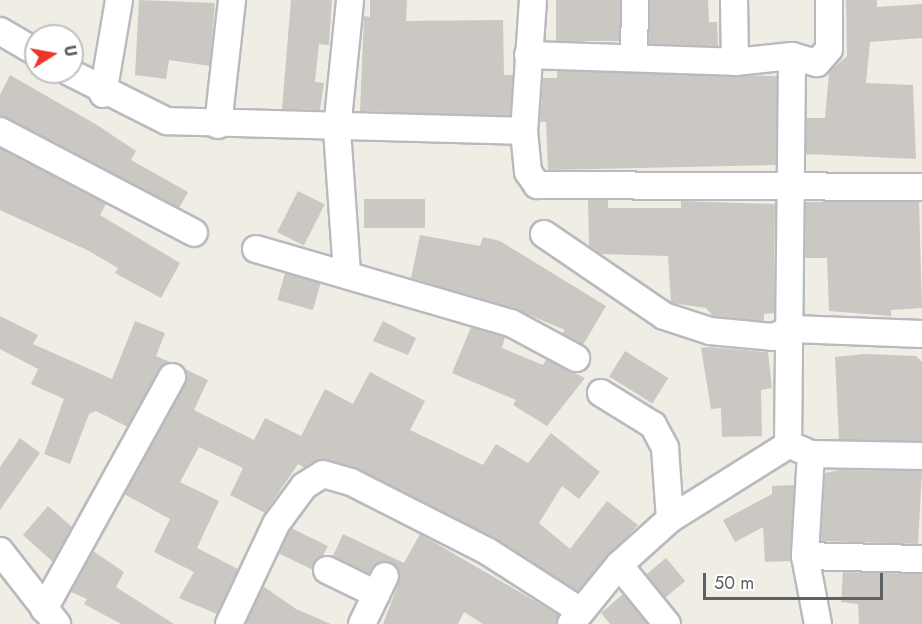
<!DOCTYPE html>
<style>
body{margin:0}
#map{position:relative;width:922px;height:624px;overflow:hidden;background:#f0ede5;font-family:Jost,sans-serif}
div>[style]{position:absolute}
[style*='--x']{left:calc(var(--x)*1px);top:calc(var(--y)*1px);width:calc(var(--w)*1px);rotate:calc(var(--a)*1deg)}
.building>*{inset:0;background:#cbc7c2;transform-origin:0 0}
.roads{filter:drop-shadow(2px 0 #b7bbbf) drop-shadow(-2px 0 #b7bbbf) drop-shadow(0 2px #b7bbbf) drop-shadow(0 -2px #b7bbbf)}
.minor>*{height:26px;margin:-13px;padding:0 13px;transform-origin:13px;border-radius:13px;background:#fff}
span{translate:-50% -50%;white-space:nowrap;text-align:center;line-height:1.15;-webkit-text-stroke:4.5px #fff;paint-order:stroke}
.north{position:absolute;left:24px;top:24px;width:60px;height:60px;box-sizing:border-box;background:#fff;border:2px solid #bec0c2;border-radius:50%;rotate:79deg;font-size:16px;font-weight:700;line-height:24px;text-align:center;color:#5d6166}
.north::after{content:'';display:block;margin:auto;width:21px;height:27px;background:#ef342c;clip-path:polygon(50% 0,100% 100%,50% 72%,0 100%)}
.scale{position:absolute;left:703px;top:573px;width:180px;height:27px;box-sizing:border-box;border:3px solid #5d6166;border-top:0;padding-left:8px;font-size:18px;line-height:21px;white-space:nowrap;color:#5d6166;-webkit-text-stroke:4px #fff;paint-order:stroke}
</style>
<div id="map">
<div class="building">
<i style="clip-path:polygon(139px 0,215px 3px,210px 66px,169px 60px,166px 79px,135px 75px)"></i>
<i style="clip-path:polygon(291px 0,332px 0,329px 45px,319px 44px,315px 82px,324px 83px,320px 110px,282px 109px)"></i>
<i style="clip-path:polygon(370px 0,407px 0,406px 21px,503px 20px,504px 75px,513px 75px,510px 116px,360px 111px,364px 16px,370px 17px)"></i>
<i style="left:556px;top:0;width:64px;height:41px"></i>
<i style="clip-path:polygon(650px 0,708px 0,709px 22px,717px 22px,718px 46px,649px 44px)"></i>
<i style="clip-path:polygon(846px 0,877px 0,877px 7px,922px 4px,922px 38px,870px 42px,866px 83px,913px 85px,916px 159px,806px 154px,806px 118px,825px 118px,829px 72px,847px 56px)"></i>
<i style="clip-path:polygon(557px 71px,777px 76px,776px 165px,548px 170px,546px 122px,540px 122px,543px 78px,557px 78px)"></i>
<i style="clip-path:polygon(10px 75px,97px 125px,136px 151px,131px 160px,188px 192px,179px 208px,0 116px,0 95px)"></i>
<i style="clip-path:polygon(0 148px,106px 204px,100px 215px,180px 263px,161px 298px,115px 273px,118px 268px,87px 250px,0 210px)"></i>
<i style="left:298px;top:191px;width:30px;height:46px;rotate:27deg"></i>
<i style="left:364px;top:199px;width:61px;height:29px"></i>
<i style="clip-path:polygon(588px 200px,608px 200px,608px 208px,681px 208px,681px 201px,775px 204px,774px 313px,764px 314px,764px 321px,713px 316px,706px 308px,671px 303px,668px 256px,600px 254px,589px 247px)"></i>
<i style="clip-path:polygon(806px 202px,919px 202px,922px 308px,891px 310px,891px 316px,829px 311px,827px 258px,805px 258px)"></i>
<i style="clip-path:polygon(420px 235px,480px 246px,483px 237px,500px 241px,606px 306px,583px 345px,562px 334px,565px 330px,515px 309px,411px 278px)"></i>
<i style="left:285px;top:273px;width:37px;height:28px;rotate:16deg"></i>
<i style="clip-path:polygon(0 316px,38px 335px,33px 344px,112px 379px,135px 321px,165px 333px,156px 356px,170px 362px,159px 370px,128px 427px,96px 411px,89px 414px,70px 464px,44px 454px,64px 399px,31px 384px,38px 369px,0 349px)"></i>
<i style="clip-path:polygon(383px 321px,416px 338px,408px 355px,373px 341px)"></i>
<i style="clip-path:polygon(471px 327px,505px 337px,502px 348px,543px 365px,546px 359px,585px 378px,547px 426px,513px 405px,516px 400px,452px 373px)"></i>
<i style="clip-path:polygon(709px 347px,768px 352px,772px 388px,761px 390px,762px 436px,722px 437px,721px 408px,711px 409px,701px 348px)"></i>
<i style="left:625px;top:351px;width:51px;height:30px;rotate:32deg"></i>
<i style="clip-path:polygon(864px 354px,916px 356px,922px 362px,922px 441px,839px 440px,835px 357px)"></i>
<i style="clip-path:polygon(185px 369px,208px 380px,194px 410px,254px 440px,265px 418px,301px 436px,325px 389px,353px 404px,370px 372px,425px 401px,410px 430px,483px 465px,496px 444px,528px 463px,551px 433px,600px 472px,579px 499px,562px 486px,539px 523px,570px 549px,607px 501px,638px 525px,578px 592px,494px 538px,358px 469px,327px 460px,305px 468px,298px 464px,265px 513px,230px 495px,243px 468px,199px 447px,180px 482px,219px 501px,197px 548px,238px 569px,217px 614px,179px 598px,194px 572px,154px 552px,170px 519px,124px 494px,185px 384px)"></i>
<i style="clip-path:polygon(20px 438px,40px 453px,0 510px,0 467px)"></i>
<i style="clip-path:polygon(839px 470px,922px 471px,918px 544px,821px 541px,825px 473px)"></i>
<i style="clip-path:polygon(794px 485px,791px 561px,765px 562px,763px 527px,735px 542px,723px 520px,772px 494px,772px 486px)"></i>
<i style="clip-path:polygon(48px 506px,72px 527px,53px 562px,23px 535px)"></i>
<i style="left:291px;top:528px;width:41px;height:28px;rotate:26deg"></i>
<i style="clip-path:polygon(343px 534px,404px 563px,420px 534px,559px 615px,556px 624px,483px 624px,464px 612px,458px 624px,383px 624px,399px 582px,398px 568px,383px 561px,369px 574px,333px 556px)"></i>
<i style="clip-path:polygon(93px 551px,124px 572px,116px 587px,174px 624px,121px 624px,84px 604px,87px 599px,71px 592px)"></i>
<i style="left:666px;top:558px;width:30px;height:26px;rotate:50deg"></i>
<i style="clip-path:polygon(843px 572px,922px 574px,922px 624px,859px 624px,858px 604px,841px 602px)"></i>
<i style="clip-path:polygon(263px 586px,296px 609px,331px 624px,246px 624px)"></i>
<i style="clip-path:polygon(623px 594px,648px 624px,610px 624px,601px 613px)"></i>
</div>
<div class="roads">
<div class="minor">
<i style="--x:533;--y:0;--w:131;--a:93.9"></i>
<i style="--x:524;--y:131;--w:41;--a:84.4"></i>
<i style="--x:528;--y:172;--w:16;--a:55"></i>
<i style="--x:537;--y:185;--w:385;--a:0.3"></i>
<i style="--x:734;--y:0;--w:62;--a:89.1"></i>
<i style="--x:0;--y:31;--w:42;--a:30.3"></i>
<i style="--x:528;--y:55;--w:207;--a:1.9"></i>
<i style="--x:735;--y:62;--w:57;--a:-6"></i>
<i style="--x:792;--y:56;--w:26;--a:16"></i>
<i style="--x:817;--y:63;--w:18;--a:-49"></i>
<i style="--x:829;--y:49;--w:49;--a:-90"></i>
<i style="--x:634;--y:58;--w:58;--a:-89"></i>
<i style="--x:69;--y:72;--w:110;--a:26.6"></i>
<i style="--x:167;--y:121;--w:357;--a:1.6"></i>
<i style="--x:103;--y:94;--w:95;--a:-80.3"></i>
<i style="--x:218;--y:125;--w:126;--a:-83.6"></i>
<i style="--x:0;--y:131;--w:219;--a:27.7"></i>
<i style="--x:544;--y:234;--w:145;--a:34.3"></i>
<i style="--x:664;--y:316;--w:48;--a:18.1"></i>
<i style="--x:710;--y:331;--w:63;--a:5.4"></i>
<i style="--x:773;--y:337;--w:22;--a:-22"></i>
<i style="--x:793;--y:329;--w:129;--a:2.2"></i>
<i style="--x:256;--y:249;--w:266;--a:16.2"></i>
<i style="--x:511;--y:323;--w:74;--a:28.3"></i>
<i style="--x:347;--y:273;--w:144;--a:-94"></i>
<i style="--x:337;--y:129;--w:130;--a:-84.2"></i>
<i style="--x:601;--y:393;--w:61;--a:31.6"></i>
<i style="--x:653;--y:425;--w:26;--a:62"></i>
<i style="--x:665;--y:448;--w:71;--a:86"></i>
<i style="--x:797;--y:448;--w:15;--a:23"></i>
<i style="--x:811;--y:454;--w:111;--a:1"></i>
<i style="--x:811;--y:454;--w:102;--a:93.4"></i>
<i style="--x:805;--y:556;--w:69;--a:79.2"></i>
<i style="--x:0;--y:551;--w:93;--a:52"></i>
<i style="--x:805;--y:556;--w:117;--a:1.5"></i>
<i style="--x:619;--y:565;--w:76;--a:50.9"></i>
<i style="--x:327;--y:570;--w:55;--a:26.1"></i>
<i style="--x:44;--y:609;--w:265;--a:-61.1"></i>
<i style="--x:229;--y:624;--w:110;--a:-64.8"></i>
<i style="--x:276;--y:524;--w:47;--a:-53.6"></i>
<i style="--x:304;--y:486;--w:22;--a:-32"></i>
<i style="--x:323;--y:474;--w:29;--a:16"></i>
<i style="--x:351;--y:482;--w:153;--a:26.9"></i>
<i style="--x:487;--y:551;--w:109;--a:32.7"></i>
<i style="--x:362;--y:624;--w:53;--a:-64.4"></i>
<i style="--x:571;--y:624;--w:76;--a:-50.9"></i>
<i style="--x:619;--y:565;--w:69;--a:-42"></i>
<i style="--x:670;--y:519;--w:139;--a:-32.1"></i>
<i style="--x:788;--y:445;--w:389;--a:-89.4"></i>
</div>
</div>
<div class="north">U</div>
<div class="scale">50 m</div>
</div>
